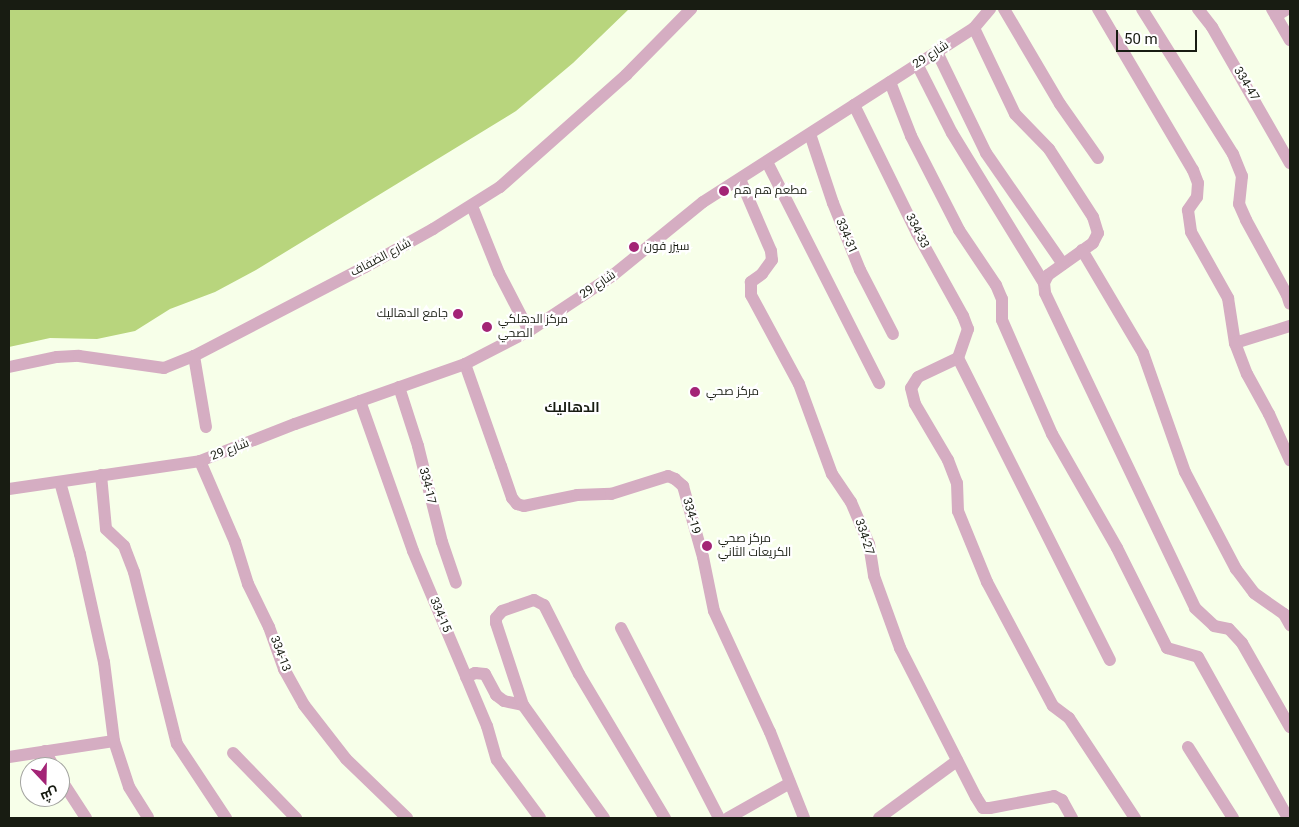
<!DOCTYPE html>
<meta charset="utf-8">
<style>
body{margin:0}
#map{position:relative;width:1299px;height:827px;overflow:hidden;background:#f7ffe9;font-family:Roboto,Cairo,sans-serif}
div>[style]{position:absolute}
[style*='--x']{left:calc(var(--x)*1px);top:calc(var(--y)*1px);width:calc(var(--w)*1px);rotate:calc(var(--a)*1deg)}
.water>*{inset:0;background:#b8d57d}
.minor>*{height:12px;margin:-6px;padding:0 6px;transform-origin:6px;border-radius:6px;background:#d5adc2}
.dots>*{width:14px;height:14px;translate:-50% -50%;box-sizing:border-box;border:2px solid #fff;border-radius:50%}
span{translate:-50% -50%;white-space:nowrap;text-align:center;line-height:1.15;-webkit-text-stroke:4.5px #fff;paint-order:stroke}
.street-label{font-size:12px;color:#181c12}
.poi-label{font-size:12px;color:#181c12}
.left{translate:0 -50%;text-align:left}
.right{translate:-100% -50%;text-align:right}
.neighbourhood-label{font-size:14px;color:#181c12;font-weight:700}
.frame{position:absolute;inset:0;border:10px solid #181c12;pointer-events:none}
.north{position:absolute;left:20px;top:757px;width:50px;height:50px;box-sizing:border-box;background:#fff;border:1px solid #a3a4a0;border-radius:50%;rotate:159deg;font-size:14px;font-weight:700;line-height:20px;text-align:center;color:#181c12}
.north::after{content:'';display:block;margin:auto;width:18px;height:22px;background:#a32476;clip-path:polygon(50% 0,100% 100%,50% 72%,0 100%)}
.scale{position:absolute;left:1116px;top:30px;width:81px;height:22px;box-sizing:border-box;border:2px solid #181c12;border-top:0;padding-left:6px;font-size:15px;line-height:18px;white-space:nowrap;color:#181c12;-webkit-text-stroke:4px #fff;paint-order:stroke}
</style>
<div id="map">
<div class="water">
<i style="clip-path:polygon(9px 9px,629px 9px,573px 63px,516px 111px,256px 270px,215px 292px,170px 309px,135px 331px,97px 339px,50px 338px,9px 347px)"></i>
</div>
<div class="minor">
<i style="--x:1004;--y:9;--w:110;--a:59.5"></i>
<i style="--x:1060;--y:104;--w:66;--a:54.9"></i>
<i style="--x:1098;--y:9;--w:187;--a:59.5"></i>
<i style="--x:1193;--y:170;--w:14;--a:69"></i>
<i style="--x:1198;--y:183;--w:14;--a:94"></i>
<i style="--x:1197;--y:197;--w:16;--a:125"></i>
<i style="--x:1188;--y:210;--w:22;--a:82"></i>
<i style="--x:1191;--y:232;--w:76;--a:60.7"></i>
<i style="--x:1228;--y:298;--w:46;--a:81.2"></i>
<i style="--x:1235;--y:343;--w:33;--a:69"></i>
<i style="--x:1247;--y:374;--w:46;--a:61.2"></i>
<i style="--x:1269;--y:414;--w:51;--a:65.5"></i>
<i style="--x:1142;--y:9;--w:171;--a:57.9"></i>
<i style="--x:1233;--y:154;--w:24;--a:68"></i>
<i style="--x:1242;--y:176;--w:28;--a:96"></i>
<i style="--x:1239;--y:204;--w:17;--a:66"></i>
<i style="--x:1246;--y:220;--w:85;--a:61.3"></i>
<i style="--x:1287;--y:295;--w:9;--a:72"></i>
<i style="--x:1198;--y:9;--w:23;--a:52"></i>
<i style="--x:1212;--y:27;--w:157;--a:60.2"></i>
<i style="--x:1272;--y:9;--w:36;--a:60"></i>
<i style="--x:1276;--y:16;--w:13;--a:-32"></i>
<i style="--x:974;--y:28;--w:95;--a:64.5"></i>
<i style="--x:1015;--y:114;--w:49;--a:45.8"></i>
<i style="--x:1049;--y:149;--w:81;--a:57.1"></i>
<i style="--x:1093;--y:217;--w:17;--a:73"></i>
<i style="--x:1098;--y:233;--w:11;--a:117"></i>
<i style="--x:1093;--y:243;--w:55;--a:144.6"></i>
<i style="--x:1048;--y:275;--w:9;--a:117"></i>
<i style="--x:1044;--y:283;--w:10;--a:84"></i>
<i style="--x:1045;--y:293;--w:349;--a:64.5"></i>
<i style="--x:1195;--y:608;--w:26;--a:43"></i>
<i style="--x:1214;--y:626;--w:15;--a:11"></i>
<i style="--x:1229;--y:629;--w:19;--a:47"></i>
<i style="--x:1242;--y:643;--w:97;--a:60.3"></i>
<i style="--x:937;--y:52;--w:112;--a:64.1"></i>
<i style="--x:986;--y:153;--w:135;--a:55.3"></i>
<i style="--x:917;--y:64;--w:77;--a:63.1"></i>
<i style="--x:952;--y:133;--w:176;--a:58.5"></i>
<i style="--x:890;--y:82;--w:58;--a:68.7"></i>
<i style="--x:911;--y:136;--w:106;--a:62.9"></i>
<i style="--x:959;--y:230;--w:66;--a:56.1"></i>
<i style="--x:996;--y:285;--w:15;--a:67"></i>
<i style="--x:1002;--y:299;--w:21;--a:90"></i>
<i style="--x:1002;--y:320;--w:124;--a:66.3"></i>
<i style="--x:1052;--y:434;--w:131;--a:60.3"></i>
<i style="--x:1117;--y:548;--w:112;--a:63.4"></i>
<i style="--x:1167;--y:648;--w:32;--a:16"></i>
<i style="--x:1198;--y:657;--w:184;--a:60.8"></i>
<i style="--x:854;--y:105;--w:143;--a:63.8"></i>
<i style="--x:917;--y:233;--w:95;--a:61"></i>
<i style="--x:963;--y:316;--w:14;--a:69"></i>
<i style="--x:968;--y:329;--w:31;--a:109"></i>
<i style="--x:810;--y:134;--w:73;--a:71.6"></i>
<i style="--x:833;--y:203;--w:72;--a:68.1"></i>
<i style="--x:860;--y:270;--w:72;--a:62.7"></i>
<i style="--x:767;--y:162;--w:248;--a:63.1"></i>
<i style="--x:740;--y:179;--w:78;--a:66.7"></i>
<i style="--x:771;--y:251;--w:9;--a:84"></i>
<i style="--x:772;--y:260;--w:17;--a:126"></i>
<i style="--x:762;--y:274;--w:14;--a:144"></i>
<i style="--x:751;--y:282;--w:13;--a:90"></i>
<i style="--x:751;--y:295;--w:101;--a:61.7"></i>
<i style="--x:799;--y:384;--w:96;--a:69.9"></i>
<i style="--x:832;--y:474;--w:34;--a:56"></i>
<i style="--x:851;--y:502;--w:46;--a:66.8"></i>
<i style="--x:869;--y:544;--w:32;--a:81"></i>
<i style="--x:874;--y:576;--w:77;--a:70.1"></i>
<i style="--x:900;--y:648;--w:167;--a:63"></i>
<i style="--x:976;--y:797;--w:13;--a:58"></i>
<i style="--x:983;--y:808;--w:7;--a:0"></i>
<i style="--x:990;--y:808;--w:65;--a:-10.6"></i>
<i style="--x:1054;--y:796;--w:9;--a:27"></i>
<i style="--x:1062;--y:800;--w:21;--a:61"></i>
<i style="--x:472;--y:206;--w:72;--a:68.1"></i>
<i style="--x:499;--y:273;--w:65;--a:62.7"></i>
<i style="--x:1082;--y:250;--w:120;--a:59.4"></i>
<i style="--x:1143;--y:353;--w:126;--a:70.6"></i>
<i style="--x:1185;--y:472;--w:110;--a:62.3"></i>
<i style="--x:1236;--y:569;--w:30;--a:53"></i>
<i style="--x:1254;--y:593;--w:37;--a:35"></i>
<i style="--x:1284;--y:614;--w:13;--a:61"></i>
<i style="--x:1235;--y:343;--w:58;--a:-17.2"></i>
<i style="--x:194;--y:356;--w:72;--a:80.4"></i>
<i style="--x:958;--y:358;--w:44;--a:154.6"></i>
<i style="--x:918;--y:377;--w:13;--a:122"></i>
<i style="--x:911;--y:388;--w:16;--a:76"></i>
<i style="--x:915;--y:404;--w:65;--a:59.5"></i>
<i style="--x:948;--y:460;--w:25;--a:69"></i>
<i style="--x:957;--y:483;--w:28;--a:88"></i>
<i style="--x:958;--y:511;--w:77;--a:67.8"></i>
<i style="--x:987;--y:582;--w:140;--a:62"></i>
<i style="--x:1053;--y:706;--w:20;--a:37"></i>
<i style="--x:1069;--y:718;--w:120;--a:56.6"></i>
<i style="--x:958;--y:358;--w:338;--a:63.3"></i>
<i style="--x:465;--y:364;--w:108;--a:70.6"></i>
<i style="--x:501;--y:466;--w:34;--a:71"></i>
<i style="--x:512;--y:498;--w:8;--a:50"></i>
<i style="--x:517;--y:504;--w:7;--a:16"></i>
<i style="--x:524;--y:506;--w:54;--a:-11.7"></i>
<i style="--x:577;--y:495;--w:34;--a:-2"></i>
<i style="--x:611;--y:494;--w:60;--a:-17.5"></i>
<i style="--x:668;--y:476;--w:8;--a:23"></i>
<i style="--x:675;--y:479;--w:11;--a:41"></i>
<i style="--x:683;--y:486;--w:74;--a:74.3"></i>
<i style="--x:703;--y:557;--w:55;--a:78.5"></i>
<i style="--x:714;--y:611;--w:133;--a:65.2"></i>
<i style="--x:770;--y:732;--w:92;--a:68.4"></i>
<i style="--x:9;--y:367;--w:49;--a:-11.8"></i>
<i style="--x:57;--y:357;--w:22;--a:-3"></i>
<i style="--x:79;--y:356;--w:86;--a:8"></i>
<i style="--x:164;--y:368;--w:32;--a:-22"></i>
<i style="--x:194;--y:356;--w:193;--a:-27.5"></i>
<i style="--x:365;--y:267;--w:78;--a:-29.2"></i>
<i style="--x:433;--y:229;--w:79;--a:-32.1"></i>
<i style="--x:500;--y:187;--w:169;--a:-41.6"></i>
<i style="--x:626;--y:75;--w:93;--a:-45.4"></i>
<i style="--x:399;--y:387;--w:62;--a:72.1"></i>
<i style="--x:418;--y:446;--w:99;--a:76"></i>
<i style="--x:442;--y:542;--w:43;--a:71.1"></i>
<i style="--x:360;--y:401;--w:159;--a:70.5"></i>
<i style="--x:413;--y:551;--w:190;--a:67.1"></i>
<i style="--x:487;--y:726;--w:35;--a:74"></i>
<i style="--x:497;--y:760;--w:72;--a:53.4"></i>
<i style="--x:200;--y:461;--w:88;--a:66.6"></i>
<i style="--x:235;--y:542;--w:44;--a:72.8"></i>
<i style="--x:248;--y:584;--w:48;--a:64"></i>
<i style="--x:269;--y:627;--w:45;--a:70.3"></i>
<i style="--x:284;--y:669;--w:41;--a:60.9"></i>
<i style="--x:304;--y:705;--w:68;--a:52.1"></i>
<i style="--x:346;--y:759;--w:85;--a:44"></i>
<i style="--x:101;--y:475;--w:54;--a:84.7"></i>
<i style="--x:106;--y:529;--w:25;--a:43"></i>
<i style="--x:124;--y:546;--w:28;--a:69"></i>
<i style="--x:134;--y:572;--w:177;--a:76"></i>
<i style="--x:177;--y:744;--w:89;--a:56.5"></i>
<i style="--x:60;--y:482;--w:75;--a:74.5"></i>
<i style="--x:80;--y:554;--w:111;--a:77.5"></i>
<i style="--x:104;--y:662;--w:80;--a:82.8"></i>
<i style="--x:114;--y:741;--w:48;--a:71.9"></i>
<i style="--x:129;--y:787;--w:36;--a:58"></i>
<i style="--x:9;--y:489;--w:193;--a:-8.3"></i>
<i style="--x:200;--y:461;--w:102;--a:-21.3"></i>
<i style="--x:295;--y:424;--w:180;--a:-19.4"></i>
<i style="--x:465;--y:364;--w:72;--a:-27.3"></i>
<i style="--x:529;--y:331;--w:100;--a:-33.5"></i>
<i style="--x:612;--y:276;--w:117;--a:-39.1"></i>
<i style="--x:703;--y:202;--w:322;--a:-32.7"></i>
<i style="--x:974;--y:28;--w:25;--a:-50"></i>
<i style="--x:621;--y:628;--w:214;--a:62.7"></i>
<i style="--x:466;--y:677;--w:10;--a:-24"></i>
<i style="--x:475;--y:673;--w:10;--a:6"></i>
<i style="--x:485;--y:674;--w:24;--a:62"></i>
<i style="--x:496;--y:695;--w:10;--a:37"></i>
<i style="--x:504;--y:701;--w:19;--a:12"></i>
<i style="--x:1188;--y:747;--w:84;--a:57.6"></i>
<i style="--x:45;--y:751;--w:18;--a:61"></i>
<i style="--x:233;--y:753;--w:91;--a:45.9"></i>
<i style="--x:9;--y:757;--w:106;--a:-8.7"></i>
<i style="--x:60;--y:778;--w:48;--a:57"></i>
<i style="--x:604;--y:818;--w:139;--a:-125.6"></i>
<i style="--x:523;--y:705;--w:86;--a:-108.2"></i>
<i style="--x:496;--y:623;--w:5;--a:-90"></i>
<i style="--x:496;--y:618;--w:9;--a:-49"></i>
<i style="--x:502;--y:611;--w:34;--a:-19"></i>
<i style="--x:534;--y:600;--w:11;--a:27"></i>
<i style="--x:544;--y:605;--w:77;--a:63.1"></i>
<i style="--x:579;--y:674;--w:168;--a:59.2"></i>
<i style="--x:728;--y:818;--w:71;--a:-29.4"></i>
<i style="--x:879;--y:818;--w:97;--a:-36.2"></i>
</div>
<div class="dots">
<i style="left:724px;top:191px;background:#a32476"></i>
<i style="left:634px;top:247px;background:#a32476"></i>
<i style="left:458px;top:314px;background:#a32476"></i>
<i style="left:487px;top:327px;background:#a32476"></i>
<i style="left:695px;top:392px;background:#a32476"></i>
<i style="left:707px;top:546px;background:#a32476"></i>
</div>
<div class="street-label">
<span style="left:931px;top:55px;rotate:-33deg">شارع 29</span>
<span style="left:1246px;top:84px;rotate:59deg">334-47</span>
<span style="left:917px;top:231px;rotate:63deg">334-33</span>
<span style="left:846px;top:236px;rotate:67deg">334-31</span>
<span style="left:381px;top:258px;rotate:-28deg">شارع الضفاف</span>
<span style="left:598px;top:285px;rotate:-34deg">شارع 29</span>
<span style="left:230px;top:450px;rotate:-21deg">شارع 29</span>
<span style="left:427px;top:486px;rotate:76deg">334-17</span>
<span style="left:691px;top:516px;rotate:74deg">334-19</span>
<span style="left:864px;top:537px;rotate:72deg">334-27</span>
<span style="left:440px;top:615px;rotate:67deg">334-15</span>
<span style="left:280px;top:654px;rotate:69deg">334-13</span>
</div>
<div class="poi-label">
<span class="left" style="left:734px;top:191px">مطعم هم هم</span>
<span class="left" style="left:644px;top:247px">سيزر فون</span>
<span class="right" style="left:448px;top:314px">جامع الدهاليك</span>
<span class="left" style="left:498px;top:327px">مركز الدهلكي<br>الصحي</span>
<span class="left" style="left:706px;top:392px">مركز صحي</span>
<span class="left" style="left:718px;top:546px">مركز صحي<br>الكريعات الثاني</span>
</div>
<div class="neighbourhood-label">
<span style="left:572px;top:407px">الدهاليك</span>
</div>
<div class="frame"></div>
<div class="north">ش</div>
<div class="scale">50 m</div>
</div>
